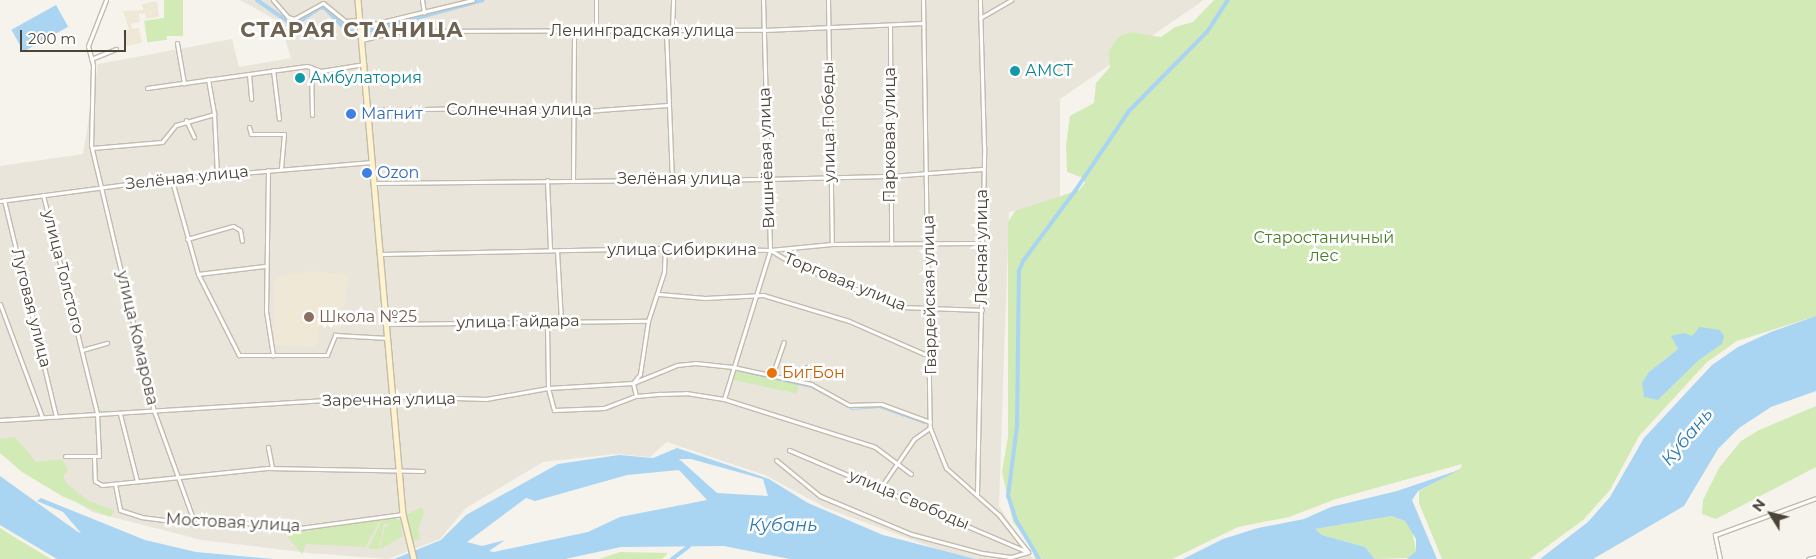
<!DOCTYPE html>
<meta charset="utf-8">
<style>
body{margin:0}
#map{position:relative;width:1816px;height:559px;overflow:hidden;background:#f6f3ec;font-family:Montserrat,sans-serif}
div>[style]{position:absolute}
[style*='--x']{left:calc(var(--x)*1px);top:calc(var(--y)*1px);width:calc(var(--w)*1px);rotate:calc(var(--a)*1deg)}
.residential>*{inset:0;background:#eae5da}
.education>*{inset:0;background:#efe8d6}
.green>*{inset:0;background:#d2eab5;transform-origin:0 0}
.water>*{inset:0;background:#a9d4f2;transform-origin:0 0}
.stream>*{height:1px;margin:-0.5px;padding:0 0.5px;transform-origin:0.5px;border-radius:0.5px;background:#a9d4f2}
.canal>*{height:4px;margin:-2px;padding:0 2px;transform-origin:2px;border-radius:2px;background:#a9d4f2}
.roads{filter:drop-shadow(1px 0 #c2bbae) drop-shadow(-1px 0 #c2bbae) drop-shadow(0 1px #c2bbae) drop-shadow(0 -1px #c2bbae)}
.street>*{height:3px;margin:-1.5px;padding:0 1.5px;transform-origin:1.5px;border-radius:1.5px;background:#fff}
.secondary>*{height:4.5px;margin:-2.25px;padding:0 2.25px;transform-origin:2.25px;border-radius:2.25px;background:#fff3cd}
.dots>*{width:14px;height:14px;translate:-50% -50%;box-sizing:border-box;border:2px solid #fff;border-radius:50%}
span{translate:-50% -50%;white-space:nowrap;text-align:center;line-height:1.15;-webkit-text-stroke:5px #fff;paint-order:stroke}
.street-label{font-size:16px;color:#4b4439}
.culture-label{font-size:16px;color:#0d838f}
.left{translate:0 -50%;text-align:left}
.shop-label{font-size:16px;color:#366cbe}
.park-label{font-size:16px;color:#4a7f2a}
.education-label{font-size:16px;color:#785e54}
.food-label{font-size:16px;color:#c56008}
.water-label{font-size:18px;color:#2e7ab2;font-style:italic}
.district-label{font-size:21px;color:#6e6250;font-weight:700;letter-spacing:1px}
.north{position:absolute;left:1746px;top:489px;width:50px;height:50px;-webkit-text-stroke:4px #fff;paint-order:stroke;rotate:306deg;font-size:14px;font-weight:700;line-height:20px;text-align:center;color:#4b4439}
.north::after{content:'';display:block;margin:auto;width:18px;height:22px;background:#4b4439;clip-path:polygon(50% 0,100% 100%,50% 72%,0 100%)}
.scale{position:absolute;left:20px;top:30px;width:106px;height:22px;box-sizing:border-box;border:2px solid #4b4439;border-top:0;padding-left:6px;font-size:15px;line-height:18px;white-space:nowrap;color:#4b4439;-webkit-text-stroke:4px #fff;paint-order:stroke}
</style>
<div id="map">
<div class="residential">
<i style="clip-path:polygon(240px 0,1204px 0,1060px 99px,1060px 202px,1009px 212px,999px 506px,1033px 559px,964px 559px,826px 508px,765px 475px,667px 442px,650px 457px,616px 454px,543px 462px,466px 508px,440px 539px,388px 559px,309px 553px,202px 540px,92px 512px,0 453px,0 166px,83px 154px,98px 64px,232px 39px,239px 67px,291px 58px,280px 22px)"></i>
</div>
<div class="education">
<i style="clip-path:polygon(157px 1px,159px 17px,146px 19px,145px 13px,139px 14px,140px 22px,131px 24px,132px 29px,139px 28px,142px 43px,125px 46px,123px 31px,129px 29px,123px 11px,143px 10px,142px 4px)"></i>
<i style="clip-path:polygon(311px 271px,349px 275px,340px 331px,334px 330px,334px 325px,320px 324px,317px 347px,274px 345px,275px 277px)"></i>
</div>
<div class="green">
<i style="left:164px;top:0;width:19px;height:36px"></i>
<i style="clip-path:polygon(evenodd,1214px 0,1816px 0,1816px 316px,1737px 341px,1707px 362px,1639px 436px,1610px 490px,1583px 520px,1530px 559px,1442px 559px,1419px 503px,1419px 491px,1461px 468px,1462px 464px,1336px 499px,1289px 517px,1238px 527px,1172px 559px,1035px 559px,1030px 543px,1013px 522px,1002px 472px,1008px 437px,1008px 222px,1015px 211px,1079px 190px,1085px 183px,1083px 178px,1067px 172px,1066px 146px,1070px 116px,1094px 103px,1096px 83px,1110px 67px,1109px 51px,1118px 37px,1130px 32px,1161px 37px,1175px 27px,1193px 22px,1214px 0,1672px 336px,1692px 336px,1722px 344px,1699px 360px,1658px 400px,1642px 383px,1649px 372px,1678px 349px,1672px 336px)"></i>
<i style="left:164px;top:18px;width:22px;height:20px;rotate:82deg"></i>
<i style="left:734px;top:371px;width:66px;height:9px;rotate:12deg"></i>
<i style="clip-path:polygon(1816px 406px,1816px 467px,1716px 519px,1702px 514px,1703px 500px,1719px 468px,1741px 441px,1759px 430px)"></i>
<i style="clip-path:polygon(15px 437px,36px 462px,62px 459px,68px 470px,63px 477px,68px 485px,89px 501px,115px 511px,110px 517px,62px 496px,22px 472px,0 453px,0 439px)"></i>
<i style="clip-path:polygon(422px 507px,424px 513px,418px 529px,420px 539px,412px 541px,406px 515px)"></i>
<i style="clip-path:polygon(1392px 516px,1405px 521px,1412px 530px,1416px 551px,1409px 558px,1375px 559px,1365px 547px,1322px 535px,1315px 529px)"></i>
<i style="clip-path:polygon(393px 517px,401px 522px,402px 537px,380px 549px,385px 527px,390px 525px,384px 524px,379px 549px,368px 549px,382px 519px)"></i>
<i style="clip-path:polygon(381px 519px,365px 547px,306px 544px,302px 554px,285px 534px,286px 528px,299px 530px)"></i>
<i style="clip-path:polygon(0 528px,16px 538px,51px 559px,0 559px)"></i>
<i style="clip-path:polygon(620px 552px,668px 553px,662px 559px,599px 559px)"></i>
</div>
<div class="water">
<i style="left:56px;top:5px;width:25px;height:51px;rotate:61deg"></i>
<i style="clip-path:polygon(1816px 316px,1816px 391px,1771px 407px,1739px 428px,1718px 449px,1684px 506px,1593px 559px,1540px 559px,1588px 522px,1610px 497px,1644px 438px,1712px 365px,1738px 347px,1771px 332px)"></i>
<i style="clip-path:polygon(1700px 327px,1720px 330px,1724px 336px,1722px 344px,1699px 360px,1658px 400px,1644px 397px,1642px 383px,1649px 372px,1678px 349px,1671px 336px,1684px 333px,1692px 336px)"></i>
<i style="clip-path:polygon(evenodd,677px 448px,769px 479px,808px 503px,883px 535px,975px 559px,790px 559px,724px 546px,621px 547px,565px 559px,394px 559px,441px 540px,466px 515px,558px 464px,619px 455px,653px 458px,677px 448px,679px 459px,691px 459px,763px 479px,768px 496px,717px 493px,679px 459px,677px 448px,679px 470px,707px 500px,620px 517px,588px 532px,494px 552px,489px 551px,505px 540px,482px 546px,467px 542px,526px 498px,535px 501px,627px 475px,679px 470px)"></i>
<i style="clip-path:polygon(1459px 470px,1418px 491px,1412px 500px,1437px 559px,1407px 559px,1416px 551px,1416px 539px,1405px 521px,1392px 516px,1315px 529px,1322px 535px,1365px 547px,1375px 559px,1183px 559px,1223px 539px,1258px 528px,1304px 519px,1331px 507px,1397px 491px)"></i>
<i style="clip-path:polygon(0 476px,78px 532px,81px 533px,63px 512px,37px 501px,41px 498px,145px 540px,196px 552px,274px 559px,57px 559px,0 525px)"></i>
</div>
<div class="stream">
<i style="--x:735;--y:370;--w:78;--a:12.6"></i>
<i style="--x:811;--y:387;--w:47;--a:28.2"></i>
<i style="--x:852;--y:409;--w:27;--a:-4"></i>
<i style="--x:879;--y:407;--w:48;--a:19.6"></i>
</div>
<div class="canal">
<i style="--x:257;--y:0;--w:39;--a:35"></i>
<i style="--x:289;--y:22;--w:6;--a:-9"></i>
<i style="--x:300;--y:21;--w:23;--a:-34"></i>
<i style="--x:319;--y:8;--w:6;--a:0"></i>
<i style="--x:325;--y:8;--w:29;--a:46"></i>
<i style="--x:345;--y:29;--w:14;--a:17"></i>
<i style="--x:365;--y:32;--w:122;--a:-15.2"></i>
<i style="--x:672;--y:559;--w:21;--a:-37"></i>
<i style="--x:1039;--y:559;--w:45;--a:-120.5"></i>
<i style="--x:1016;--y:520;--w:25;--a:-108"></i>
<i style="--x:1008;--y:496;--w:70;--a:-82.6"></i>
<i style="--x:1017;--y:427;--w:156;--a:-89.3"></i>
<i style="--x:1019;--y:271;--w:11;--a:-68"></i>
<i style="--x:1023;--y:261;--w:87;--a:-53.4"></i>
<i style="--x:1075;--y:191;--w:97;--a:-56"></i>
<i style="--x:1129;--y:111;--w:111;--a:-45.4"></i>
<i style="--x:1207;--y:32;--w:38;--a:-57"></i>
</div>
<div class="roads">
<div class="street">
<i style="--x:106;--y:0;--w:49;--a:111.4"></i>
<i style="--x:88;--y:46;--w:20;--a:75"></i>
<i style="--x:93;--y:65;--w:80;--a:91.4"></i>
<i style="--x:91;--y:145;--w:273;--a:76.7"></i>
<i style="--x:154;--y:411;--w:120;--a:70.1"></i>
<i style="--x:273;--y:0;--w:23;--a:49"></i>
<i style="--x:288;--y:17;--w:6;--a:18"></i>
<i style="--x:294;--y:19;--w:33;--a:-29"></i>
<i style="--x:323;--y:3;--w:28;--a:39"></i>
<i style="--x:345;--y:21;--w:15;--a:-4"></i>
<i style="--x:422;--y:0;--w:13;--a:81"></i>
<i style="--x:828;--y:0;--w:244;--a:89.1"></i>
<i style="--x:923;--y:0;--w:428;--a:89.1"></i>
<i style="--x:930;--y:428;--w:43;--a:68.2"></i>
<i style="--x:946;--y:468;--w:71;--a:41.6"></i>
<i style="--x:999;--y:515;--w:47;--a:51.9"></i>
<i style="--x:980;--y:18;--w:36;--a:-30"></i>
<i style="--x:890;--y:26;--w:218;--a:89.7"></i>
<i style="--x:361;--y:27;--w:115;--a:-13.6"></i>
<i style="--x:666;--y:31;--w:149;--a:87.7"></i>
<i style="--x:672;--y:31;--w:31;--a:-88"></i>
<i style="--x:596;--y:32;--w:32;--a:-90"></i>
<i style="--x:362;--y:40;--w:30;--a:-15"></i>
<i style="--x:391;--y:32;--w:25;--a:-2"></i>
<i style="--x:416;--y:31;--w:348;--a:-0.2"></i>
<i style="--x:764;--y:30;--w:159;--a:-2.5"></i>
<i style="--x:177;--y:43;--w:41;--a:80.1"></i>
<i style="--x:184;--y:83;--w:124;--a:-7.9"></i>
<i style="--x:307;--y:66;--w:15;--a:20"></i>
<i style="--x:321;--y:71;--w:44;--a:-9.2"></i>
<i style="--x:91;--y:59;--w:27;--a:-22"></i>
<i style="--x:311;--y:67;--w:48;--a:88.8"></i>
<i style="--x:273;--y:70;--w:49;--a:83"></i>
<i style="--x:249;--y:74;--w:25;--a:85"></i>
<i style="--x:208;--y:79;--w:36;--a:80"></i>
<i style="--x:214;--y:114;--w:61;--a:87.2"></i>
<i style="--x:147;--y:88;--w:37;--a:-8"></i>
<i style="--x:369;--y:110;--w:110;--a:-1"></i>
<i style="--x:479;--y:108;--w:93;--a:2.5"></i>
<i style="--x:572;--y:112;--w:96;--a:-4.2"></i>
<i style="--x:186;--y:120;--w:19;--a:65"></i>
<i style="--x:249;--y:127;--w:7;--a:74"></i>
<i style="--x:251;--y:134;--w:33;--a:0"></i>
<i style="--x:284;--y:134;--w:35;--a:95"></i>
<i style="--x:92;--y:148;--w:70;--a:-4.9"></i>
<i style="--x:162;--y:142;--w:22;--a:-51"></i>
<i style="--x:176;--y:125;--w:40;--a:-16"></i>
<i style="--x:268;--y:170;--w:141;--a:90.8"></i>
<i style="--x:266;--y:311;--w:45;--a:81"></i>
<i style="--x:573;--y:179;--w:147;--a:-89.6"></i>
<i style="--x:547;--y:180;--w:70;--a:87.5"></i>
<i style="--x:172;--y:181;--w:97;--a:74.4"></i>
<i style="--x:198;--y:274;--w:91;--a:63.2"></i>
<i style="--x:239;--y:355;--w:88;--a:0"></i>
<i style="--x:327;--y:355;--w:22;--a:-68"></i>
<i style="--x:335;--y:335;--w:53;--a:3.2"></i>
<i style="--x:376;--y:183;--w:390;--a:-0.6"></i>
<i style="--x:766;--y:179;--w:124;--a:-1.4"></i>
<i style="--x:890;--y:176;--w:92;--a:-4.4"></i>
<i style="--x:43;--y:195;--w:226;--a:76.1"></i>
<i style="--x:97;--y:414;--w:42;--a:87.3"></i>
<i style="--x:99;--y:456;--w:34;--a:180"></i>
<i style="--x:4;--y:200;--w:223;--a:76.5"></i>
<i style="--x:0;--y:201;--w:159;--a:-7.6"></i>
<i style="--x:158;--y:180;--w:215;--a:-4.8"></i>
<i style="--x:187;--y:239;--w:48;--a:-15.8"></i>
<i style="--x:233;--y:226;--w:8;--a:30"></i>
<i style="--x:240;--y:230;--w:11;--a:80"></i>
<i style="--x:770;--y:250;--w:27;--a:31"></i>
<i style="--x:793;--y:264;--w:116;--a:21.7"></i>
<i style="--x:901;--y:307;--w:81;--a:2.1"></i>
<i style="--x:557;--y:251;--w:70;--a:86.7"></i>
<i style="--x:382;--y:254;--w:283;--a:-1.2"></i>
<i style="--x:665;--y:248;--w:105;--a:1.1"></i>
<i style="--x:770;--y:250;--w:62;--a:-5.5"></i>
<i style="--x:832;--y:244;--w:150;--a:-0.4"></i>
<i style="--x:198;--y:274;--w:67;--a:-6.8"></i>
<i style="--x:659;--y:294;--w:46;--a:5"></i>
<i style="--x:705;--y:298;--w:58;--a:-3"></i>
<i style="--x:763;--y:295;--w:90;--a:16.8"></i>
<i style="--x:849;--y:321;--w:82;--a:23.7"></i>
<i style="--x:924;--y:354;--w:7;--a:0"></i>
<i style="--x:0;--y:304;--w:121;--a:69.6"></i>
<i style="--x:547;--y:323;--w:65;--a:89.1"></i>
<i style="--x:548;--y:388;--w:23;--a:75"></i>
<i style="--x:554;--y:410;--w:50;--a:-2.3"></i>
<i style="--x:604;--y:408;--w:34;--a:-21"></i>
<i style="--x:636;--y:396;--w:25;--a:-5"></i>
<i style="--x:661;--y:394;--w:25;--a:-2"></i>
<i style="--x:686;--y:393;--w:38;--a:9"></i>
<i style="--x:724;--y:399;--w:158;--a:17.6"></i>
<i style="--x:875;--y:447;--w:45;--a:36.9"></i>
<i style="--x:388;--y:324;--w:260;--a:-0.7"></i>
<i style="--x:82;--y:350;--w:26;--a:-16"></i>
<i style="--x:772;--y:376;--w:36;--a:-71"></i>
<i style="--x:800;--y:381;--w:15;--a:-67"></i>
<i style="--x:636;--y:396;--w:13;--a:-103"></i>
<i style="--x:633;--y:383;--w:11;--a:-52"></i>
<i style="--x:640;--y:374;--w:54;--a:-81.4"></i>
<i style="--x:648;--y:321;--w:52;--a:-71.9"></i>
<i style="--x:664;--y:272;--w:24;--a:-88"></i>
<i style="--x:724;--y:399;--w:156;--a:-72.8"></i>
<i style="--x:770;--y:250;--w:250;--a:-91.6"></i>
<i style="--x:120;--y:414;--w:69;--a:75.8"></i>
<i style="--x:0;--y:420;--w:396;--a:-3.5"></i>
<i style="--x:395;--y:396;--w:91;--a:1.9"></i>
<i style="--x:486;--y:399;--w:63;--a:-10.1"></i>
<i style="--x:548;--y:388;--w:85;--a:-3.4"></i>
<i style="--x:633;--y:383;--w:48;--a:-22.2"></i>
<i style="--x:677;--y:365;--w:18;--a:-6"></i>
<i style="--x:695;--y:363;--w:38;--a:6"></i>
<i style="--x:733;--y:367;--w:80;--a:12.3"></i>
<i style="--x:811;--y:384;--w:43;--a:28.9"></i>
<i style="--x:849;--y:405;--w:32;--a:-2"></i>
<i style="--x:881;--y:404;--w:52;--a:20.2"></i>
<i style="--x:268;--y:447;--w:21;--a:79"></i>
<i style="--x:789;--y:450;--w:260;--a:23.1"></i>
<i style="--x:94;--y:456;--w:25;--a:88"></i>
<i style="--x:95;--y:481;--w:8;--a:30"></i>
<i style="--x:102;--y:485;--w:166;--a:-5.9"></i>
<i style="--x:267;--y:468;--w:156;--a:1.1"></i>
<i style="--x:776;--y:460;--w:57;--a:39.3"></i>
<i style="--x:820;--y:496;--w:99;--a:22.7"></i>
<i style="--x:911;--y:534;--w:73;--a:15"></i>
<i style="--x:982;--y:553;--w:29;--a:8"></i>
<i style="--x:1011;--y:557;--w:18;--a:-16"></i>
<i style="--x:115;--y:484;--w:26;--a:79"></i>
<i style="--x:120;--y:510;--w:22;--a:18"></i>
<i style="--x:141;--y:517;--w:54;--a:7.4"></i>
<i style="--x:195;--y:524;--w:39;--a:-3"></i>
<i style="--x:234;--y:522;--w:66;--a:5.2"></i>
<i style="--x:300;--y:528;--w:104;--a:-7.7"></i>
<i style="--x:881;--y:487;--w:58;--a:-55.5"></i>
<i style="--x:914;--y:439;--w:19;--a:-35"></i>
<i style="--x:977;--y:494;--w:347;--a:-88.8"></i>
<i style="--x:984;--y:147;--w:147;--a:-91.6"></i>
<i style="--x:1720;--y:559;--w:25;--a:-102"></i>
<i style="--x:1715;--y:535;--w:108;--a:-20.1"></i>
<i style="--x:1808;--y:559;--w:8;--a:-14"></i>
</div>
<div class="secondary">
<i style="--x:358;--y:0;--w:516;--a:85"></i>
<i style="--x:403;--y:514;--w:46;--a:76.3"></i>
</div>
</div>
<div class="dots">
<i style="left:1015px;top:71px;background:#0f9aa8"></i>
<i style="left:300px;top:78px;background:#0f9aa8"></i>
<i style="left:351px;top:114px;background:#3f7fe0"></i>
<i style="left:367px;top:173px;background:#3f7fe0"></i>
<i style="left:309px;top:317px;background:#8d6e63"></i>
<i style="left:772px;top:373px;background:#e8710a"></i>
</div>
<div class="street-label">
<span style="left:642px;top:31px">Ленинградская улица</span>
<span style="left:519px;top:110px">Солнечная улица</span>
<span style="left:829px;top:122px;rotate:-91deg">улица Победы</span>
<span style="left:890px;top:135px;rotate:-90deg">Парковая улица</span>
<span style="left:767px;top:158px;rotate:-92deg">Вишнёвая улица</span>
<span style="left:187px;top:178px;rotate:-6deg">Зелёная улица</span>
<span style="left:679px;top:179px">Зелёная улица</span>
<span style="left:982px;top:247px;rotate:-90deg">Лесная улица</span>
<span style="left:682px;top:250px">улица Сибиркина</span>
<span style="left:63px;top:272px;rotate:76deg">улица Толстого</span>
<span style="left:845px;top:282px;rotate:22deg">Торговая улица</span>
<span style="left:930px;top:295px;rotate:-91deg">Гвардейская улица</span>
<span style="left:31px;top:308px;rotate:76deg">Луговая улица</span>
<span style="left:518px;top:322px;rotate:-1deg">улица Гайдара</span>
<span style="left:137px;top:338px;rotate:77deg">улица Комарова</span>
<span style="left:389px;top:400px;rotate:-1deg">Заречная улица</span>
<span style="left:909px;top:500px;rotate:23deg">улица Свободы</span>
<span style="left:233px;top:523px;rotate:3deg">Мостовая улица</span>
</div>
<div class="culture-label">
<span class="left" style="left:1025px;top:71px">АМСТ</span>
<span class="left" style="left:310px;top:78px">Амбулатория</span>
</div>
<div class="shop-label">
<span class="left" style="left:361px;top:114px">Магнит</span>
<span class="left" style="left:377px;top:173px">Ozon</span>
</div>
<div class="park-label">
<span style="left:1324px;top:247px">Старостаничный<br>лес</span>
</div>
<div class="education-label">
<span class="left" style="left:319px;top:317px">Школа №25</span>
</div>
<div class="food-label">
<span class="left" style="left:782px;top:373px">БигБон</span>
</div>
<div class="water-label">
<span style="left:1687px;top:437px;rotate:-50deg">Кубань</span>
<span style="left:783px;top:525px">Кубань</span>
</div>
<div class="district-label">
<span style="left:352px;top:30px">СТАРАЯ СТАНИЦА</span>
</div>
<div class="north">N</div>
<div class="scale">200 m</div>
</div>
